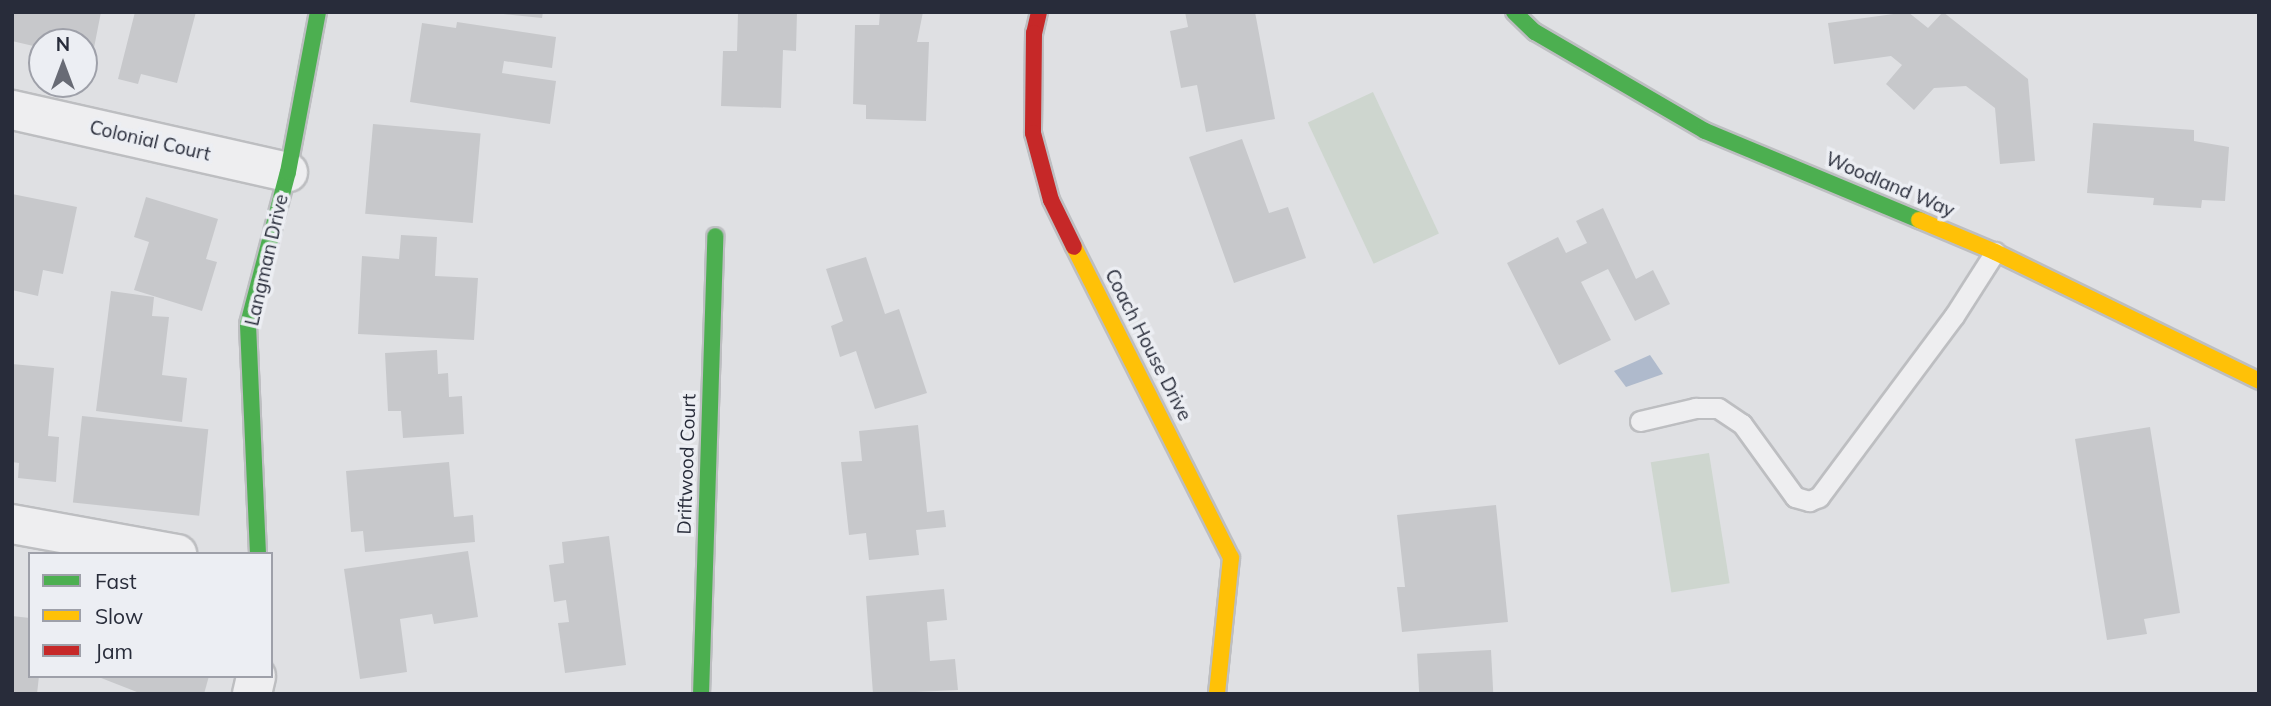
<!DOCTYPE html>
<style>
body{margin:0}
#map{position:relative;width:2271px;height:706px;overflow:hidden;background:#dfe0e3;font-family:Mulish,sans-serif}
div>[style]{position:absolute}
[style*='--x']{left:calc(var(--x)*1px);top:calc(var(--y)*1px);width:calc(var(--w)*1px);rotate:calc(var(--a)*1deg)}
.green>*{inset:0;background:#ced6cf;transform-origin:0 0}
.water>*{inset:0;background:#afbacc}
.building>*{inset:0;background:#c7c8cb;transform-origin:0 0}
.roads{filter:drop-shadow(2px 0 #bdbec1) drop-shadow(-2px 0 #bdbec1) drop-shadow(0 2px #bdbec1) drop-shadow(0 -2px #bdbec1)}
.lane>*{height:19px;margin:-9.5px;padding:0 9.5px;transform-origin:9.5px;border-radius:9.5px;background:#eeeef0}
.street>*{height:38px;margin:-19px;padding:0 19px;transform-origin:19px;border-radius:19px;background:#eeeef0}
.fast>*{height:16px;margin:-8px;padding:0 8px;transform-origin:8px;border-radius:8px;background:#4caf50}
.slow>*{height:16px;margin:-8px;padding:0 8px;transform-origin:8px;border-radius:8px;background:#ffc107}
.jam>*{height:16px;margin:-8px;padding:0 8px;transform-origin:8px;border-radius:8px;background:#c62828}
span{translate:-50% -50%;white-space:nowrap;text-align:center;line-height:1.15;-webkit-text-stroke:7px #eceef3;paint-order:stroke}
.street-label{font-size:19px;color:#282c3a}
.frame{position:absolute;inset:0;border:14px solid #282c3a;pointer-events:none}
.legend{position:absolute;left:28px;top:552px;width:245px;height:126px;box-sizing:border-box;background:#eceef3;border:2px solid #9ea0a9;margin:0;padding:9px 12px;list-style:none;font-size:21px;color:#282c3a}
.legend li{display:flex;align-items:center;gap:14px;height:35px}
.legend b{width:35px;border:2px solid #9ea0a9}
.north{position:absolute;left:28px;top:28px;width:70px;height:70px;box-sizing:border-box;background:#eceef3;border:2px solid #9ea0a9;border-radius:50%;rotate:0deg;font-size:19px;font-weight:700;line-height:28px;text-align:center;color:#282c3a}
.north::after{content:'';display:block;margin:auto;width:24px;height:32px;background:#686b75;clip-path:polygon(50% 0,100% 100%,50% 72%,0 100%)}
</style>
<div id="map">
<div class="green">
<i style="left:1373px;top:92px;width:156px;height:72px;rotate:65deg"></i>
<i style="left:1709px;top:453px;width:132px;height:59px;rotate:81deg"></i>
</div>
<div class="water">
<i style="clip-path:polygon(1650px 355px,1663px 374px,1626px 387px,1614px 371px)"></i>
</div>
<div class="building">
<i style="clip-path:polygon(12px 12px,101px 12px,92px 58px,84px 56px,84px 42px,42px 42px,42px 48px,12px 41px)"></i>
<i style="clip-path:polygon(135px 12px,196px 12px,177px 83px,141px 74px,138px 84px,118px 79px)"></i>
<i style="clip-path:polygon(485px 12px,543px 12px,542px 18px)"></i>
<i style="clip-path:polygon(738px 12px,797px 12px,796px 51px,783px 50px,781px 108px,721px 106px,723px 51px,737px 51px)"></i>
<i style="clip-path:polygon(880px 12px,923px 12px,917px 42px,929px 42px,926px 121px,866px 119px,866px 105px,853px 104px,855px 25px,879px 25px)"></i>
<i style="clip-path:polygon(1185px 12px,1255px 12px,1275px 119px,1206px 132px,1197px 85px,1181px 88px,1170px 31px,1188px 27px)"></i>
<i style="clip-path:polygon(1908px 12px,1928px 28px,1943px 12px,2028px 79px,2035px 161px,2000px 164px,1995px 108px,1966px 86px,1934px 88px,1914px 110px,1886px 84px,1902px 65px,1891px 56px,1834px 64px,1828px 23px)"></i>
<i style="clip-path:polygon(457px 22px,556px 37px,552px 68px,504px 61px,502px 73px,556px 81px,550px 124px,410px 102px,422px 23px,456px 28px)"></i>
<i style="clip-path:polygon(2093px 123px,2194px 130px,2194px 141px,2229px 147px,2225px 201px,2202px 200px,2201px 208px,2153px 205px,2154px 198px,2087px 193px)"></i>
<i style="left:373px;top:124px;width:108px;height:90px;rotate:5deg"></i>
<i style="clip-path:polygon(1242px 139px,1269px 213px,1288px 207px,1306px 258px,1234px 283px,1189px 157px)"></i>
<i style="clip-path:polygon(12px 194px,77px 207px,63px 274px,43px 270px,38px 296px,12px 290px)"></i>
<i style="clip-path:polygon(146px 197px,218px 219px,206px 259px,217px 262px,202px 311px,134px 290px,149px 242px,134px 237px)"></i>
<i style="clip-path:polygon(1603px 208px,1636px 279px,1653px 270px,1670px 304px,1635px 321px,1608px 269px,1581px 282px,1611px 340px,1559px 365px,1507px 263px,1558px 237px,1566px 253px,1587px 243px,1576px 221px)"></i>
<i style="clip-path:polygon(401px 235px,437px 237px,435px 276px,478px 278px,474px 340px,358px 334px,362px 256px,399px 259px)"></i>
<i style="clip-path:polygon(866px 257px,885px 314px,899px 309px,927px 393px,875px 409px,856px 351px,840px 357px,831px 326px,843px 321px,826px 269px)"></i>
<i style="clip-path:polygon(111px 291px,154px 297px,152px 316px,169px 317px,162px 375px,187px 378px,182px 422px,96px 411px)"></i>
<i style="clip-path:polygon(437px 350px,438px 374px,448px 373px,449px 397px,462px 396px,464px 434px,403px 438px,401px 411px,388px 411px,385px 353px)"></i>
<i style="clip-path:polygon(12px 364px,54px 368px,48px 436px,59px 437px,56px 482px,18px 478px,19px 463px,12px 462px)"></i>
<i style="left:82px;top:416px;width:127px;height:87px;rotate:6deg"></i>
<i style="clip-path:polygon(918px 425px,927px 512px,944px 510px,946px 527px,916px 530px,919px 555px,869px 560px,866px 533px,849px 535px,841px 462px,862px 461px,859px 431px)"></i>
<i style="clip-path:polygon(2150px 427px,2180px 613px,2144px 619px,2147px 634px,2107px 640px,2075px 439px)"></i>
<i style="clip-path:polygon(449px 462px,454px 517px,473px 515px,475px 542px,365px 552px,363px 531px,351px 532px,346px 471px)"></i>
<i style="clip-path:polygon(1496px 505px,1508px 622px,1402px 632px,1397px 587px,1405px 587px,1397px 515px)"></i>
<i style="clip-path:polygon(609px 536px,626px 665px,565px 673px,558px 623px,569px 622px,566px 600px,554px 602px,549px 565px,564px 563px,562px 542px)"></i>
<i style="clip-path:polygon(468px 551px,478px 617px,434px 624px,432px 614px,400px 619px,407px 672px,360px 679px,344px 569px)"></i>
<i style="clip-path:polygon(944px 589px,947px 620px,927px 622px,930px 661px,955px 659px,958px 690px,873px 694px,866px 596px)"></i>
<i style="clip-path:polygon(12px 616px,30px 618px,30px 676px,39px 676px,37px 694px,12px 694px)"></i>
<i style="left:1491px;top:650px;width:44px;height:74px;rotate:87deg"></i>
<i style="clip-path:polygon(96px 676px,209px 676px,204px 694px,142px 694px)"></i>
</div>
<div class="roads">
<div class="lane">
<i style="--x:1640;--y:421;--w:57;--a:-13.3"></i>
<i style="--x:1695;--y:408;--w:23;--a:0"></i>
<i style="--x:1718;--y:408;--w:29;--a:34"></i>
<i style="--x:1742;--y:424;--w:90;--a:54"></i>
<i style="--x:1795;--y:497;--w:15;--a:16"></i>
<i style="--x:1809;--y:501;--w:11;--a:-22"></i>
<i style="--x:1819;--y:497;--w:226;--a:-53.3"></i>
<i style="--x:1954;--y:316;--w:76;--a:-57.4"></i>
</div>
<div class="street">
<i style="--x:12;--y:110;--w:283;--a:12.7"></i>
<i style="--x:12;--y:524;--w:168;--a:10.3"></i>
<i style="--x:252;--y:694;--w:18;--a:-77"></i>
</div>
<div class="fast">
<i style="--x:1514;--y:12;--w:29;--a:44"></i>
<i style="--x:1535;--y:32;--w:197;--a:30.2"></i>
<i style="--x:1705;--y:131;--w:232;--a:22.6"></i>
<i style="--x:258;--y:554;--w:230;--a:-92.5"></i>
<i style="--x:248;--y:324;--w:157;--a:-75.3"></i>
<i style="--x:288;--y:172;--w:163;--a:-79.4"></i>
<i style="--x:701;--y:694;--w:458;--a:-88.2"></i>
</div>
<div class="slow">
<i style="--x:1919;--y:220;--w:82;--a:22.8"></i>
<i style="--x:1995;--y:252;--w:294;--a:26"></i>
<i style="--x:1074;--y:247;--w:348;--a:63.2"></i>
<i style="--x:1231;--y:558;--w:137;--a:95.9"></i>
</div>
<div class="jam">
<i style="--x:1039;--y:12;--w:22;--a:103"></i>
<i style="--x:1034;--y:33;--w:100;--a:90.6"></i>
<i style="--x:1033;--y:133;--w:69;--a:75"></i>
<i style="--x:1051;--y:200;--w:52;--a:63.9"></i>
</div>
</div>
<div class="street-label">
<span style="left:150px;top:141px;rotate:13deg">Colonial Court</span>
<span style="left:1890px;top:185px;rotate:23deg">Woodland Way</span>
<span style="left:267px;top:260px;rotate:-77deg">Langman Drive</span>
<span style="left:1148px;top:345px;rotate:63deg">Coach House Drive</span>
<span style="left:687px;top:464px;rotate:-88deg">Driftwood Court</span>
</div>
<div class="frame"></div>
<ul class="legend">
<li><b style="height:9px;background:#4caf50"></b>Fast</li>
<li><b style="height:9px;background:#ffc107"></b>Slow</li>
<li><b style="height:9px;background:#c62828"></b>Jam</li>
</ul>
<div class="north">N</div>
</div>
